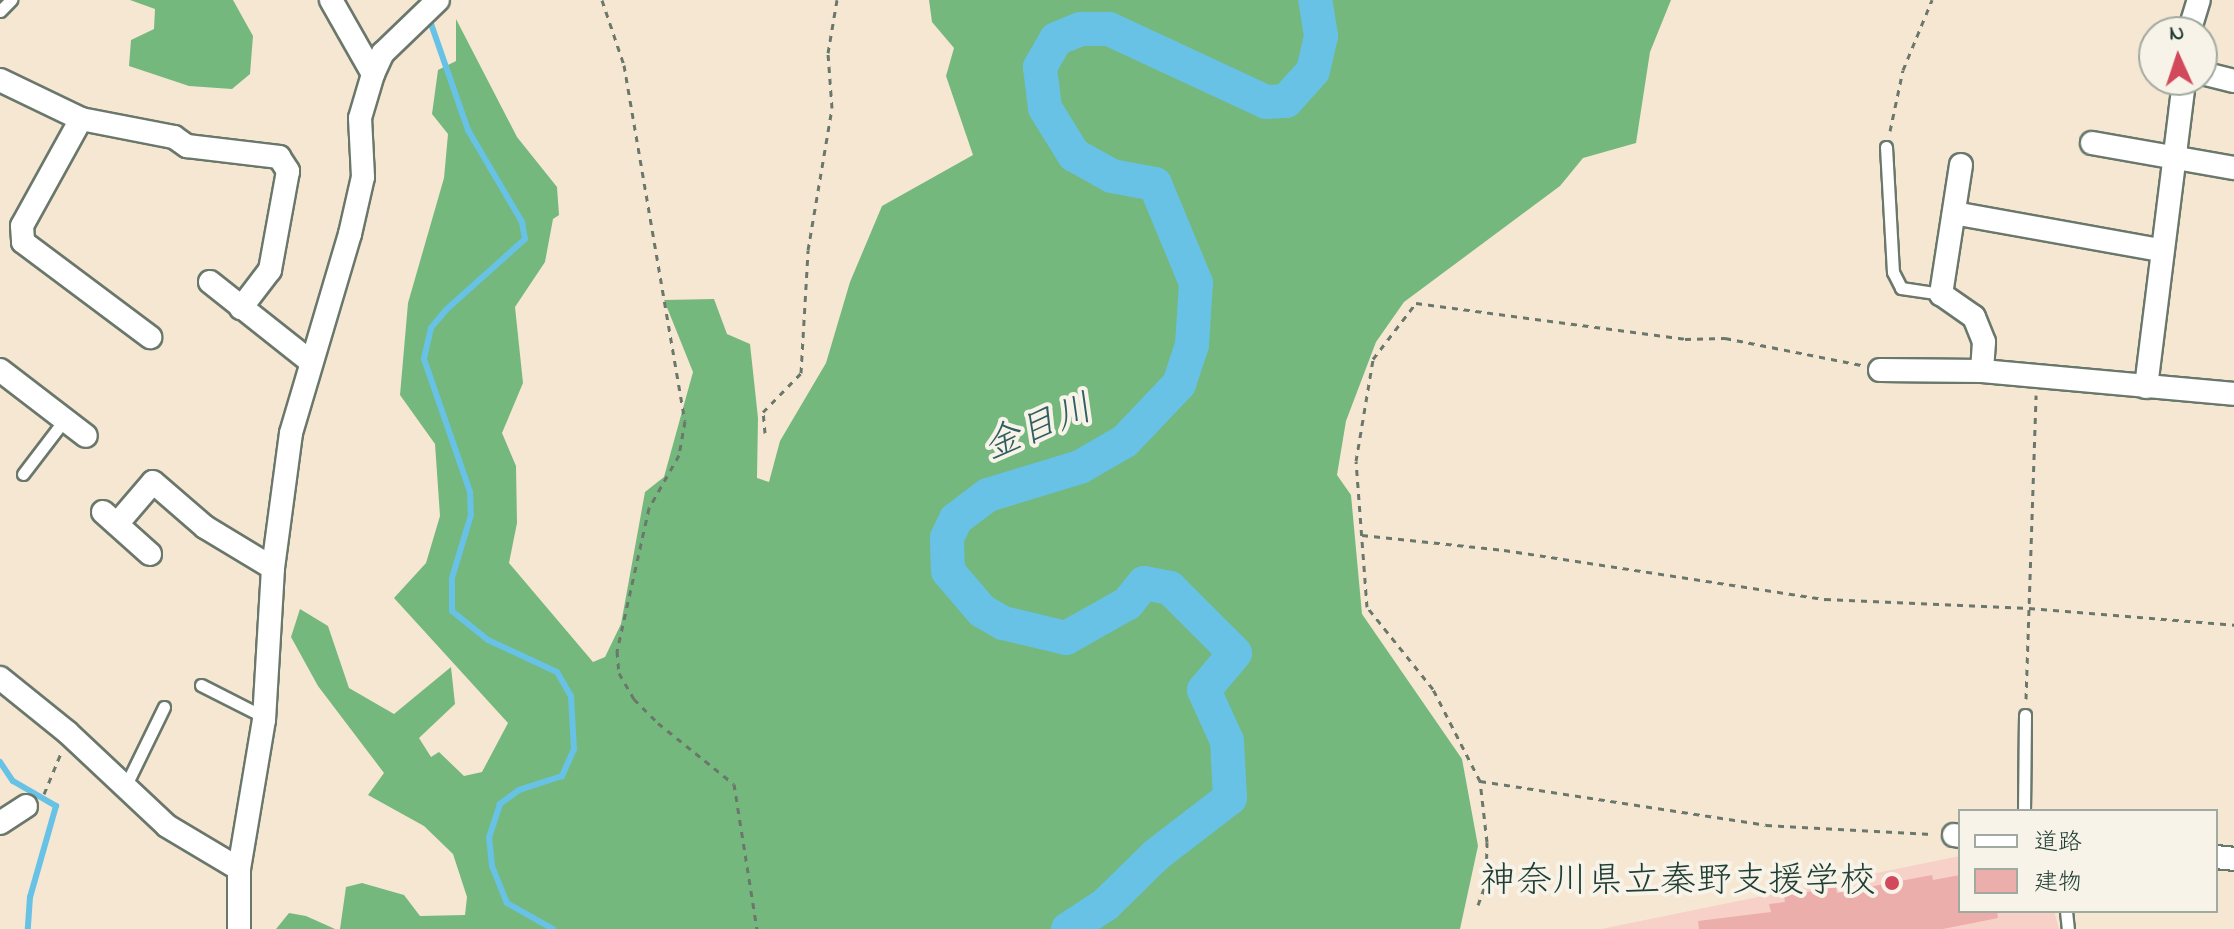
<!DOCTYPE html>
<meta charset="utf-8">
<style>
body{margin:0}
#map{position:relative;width:2234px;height:929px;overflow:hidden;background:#f6e7d3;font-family:"Indie Flower","Klee One",sans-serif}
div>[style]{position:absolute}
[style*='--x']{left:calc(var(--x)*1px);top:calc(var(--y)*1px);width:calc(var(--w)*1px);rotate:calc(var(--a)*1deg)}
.built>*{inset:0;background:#f7d1c8}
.forest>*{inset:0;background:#74b87d}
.stream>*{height:6px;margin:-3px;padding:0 3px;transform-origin:3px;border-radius:3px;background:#68c2e6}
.river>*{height:34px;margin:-17px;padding:0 17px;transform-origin:17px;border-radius:17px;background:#68c2e6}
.building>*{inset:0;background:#ebaeaa}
.path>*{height:3px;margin-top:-1.5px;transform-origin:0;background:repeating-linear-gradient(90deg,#6a786c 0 6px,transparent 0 12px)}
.roads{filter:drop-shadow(2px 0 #6a786c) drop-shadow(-2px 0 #6a786c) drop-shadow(0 2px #6a786c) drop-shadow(0 -2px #6a786c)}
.lane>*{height:11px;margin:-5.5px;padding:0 5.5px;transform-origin:5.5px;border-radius:5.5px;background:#fff}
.street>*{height:22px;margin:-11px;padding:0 11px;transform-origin:11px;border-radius:11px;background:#fff}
.dots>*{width:22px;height:22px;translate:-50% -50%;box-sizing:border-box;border:4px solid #f7f3e8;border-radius:50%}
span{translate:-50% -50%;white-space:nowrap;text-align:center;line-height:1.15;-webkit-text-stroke:8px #f7f3e8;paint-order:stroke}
.poi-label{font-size:36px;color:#1f3d34}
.right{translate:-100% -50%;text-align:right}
.water-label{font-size:38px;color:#315e60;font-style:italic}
.legend{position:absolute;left:1958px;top:809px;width:260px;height:104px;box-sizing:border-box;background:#f7f3e8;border:2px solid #a1aaa0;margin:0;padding:10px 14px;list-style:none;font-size:24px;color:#1f3d34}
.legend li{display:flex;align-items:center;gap:16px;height:40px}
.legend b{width:40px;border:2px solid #a1aaa0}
.north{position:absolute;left:2138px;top:16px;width:80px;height:80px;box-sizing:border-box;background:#f7f3e8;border:2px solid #a1aaa0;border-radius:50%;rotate:357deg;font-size:22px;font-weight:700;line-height:32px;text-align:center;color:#1f3d34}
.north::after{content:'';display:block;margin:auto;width:28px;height:36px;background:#d1495b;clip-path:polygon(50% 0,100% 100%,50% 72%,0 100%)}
</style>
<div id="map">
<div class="built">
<i style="clip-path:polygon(1960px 856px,1960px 911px,2054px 911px,2059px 929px,1601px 929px)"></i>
</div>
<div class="forest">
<i style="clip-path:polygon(130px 0,233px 0,253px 36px,250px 74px,232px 89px,189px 86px,129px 66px,131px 40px,154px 29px,155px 9px)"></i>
<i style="clip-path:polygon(929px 0,1671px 0,1650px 52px,1636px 143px,1583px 158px,1560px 186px,1404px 302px,1376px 342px,1346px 421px,1337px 475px,1351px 495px,1362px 614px,1462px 759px,1478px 846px,1460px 929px,340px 929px,346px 887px,362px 883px,404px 895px,420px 916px,465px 915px,467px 897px,453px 854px,424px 826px,368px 795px,384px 773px,318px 686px,291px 637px,300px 609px,328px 626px,349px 688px,394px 714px,451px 667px,455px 704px,419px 738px,431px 757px,439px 752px,464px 776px,482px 772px,508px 723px,394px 598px,426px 563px,440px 516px,435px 444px,400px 395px,408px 303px,444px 178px,448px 134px,432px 114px,438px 70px,456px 61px,456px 19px,517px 137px,557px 187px,559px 215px,553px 219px,545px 262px,515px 307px,523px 383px,502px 433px,516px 466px,517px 523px,509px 563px,593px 662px,605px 657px,621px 624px,645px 492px,664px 477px,693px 372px,664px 300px,714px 299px,727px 334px,750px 344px,758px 418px,757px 478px,769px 482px,780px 441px,826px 363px,850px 282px,882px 206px,973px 155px,946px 76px,954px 48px,932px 22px)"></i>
<i style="clip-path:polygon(289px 913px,306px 916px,335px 929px,276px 929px)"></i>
</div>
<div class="stream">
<i style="--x:429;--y:18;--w:119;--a:70.8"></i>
<i style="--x:468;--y:130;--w:107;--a:59.6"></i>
<i style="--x:522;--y:222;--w:17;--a:80"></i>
<i style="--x:525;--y:239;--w:106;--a:138.1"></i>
<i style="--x:446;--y:310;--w:23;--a:130"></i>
<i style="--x:431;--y:328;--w:32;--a:103"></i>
<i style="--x:424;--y:359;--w:141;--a:70.9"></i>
<i style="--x:470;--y:492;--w:23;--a:88"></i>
<i style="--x:471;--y:515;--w:66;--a:106.8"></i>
<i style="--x:452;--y:578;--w:33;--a:90"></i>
<i style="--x:452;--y:611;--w:46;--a:38.9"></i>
<i style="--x:488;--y:640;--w:76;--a:24.9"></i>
<i style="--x:557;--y:672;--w:28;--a:60"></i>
<i style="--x:571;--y:696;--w:53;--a:86.8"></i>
<i style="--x:574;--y:749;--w:30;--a:114"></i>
<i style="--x:562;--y:776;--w:45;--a:162"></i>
<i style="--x:519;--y:790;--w:24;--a:144"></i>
<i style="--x:500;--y:804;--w:35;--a:108"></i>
<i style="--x:489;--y:837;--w:29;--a:84"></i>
<i style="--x:492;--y:866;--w:40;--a:68"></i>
<i style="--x:507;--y:903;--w:53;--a:29.5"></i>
<i style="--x:0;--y:762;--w:23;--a:56"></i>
<i style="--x:13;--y:781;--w:50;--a:30.2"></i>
<i style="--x:56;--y:806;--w:95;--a:105.9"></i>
<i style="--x:30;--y:897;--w:32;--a:94"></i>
</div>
<div class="river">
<i style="--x:1068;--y:929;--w:44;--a:-33"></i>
<i style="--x:1105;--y:905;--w:71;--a:-44.4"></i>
<i style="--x:1156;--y:855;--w:93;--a:-37.6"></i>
<i style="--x:1230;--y:798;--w:57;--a:-93"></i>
<i style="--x:1227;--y:741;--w:56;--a:-114.3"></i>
<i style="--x:1204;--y:690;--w:48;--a:-50"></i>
<i style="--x:1235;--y:653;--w:92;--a:-135"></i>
<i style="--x:1170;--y:588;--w:26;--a:-169"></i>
<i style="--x:1144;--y:583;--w:26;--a:129"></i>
<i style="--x:1128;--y:603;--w:71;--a:150.6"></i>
<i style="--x:1066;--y:638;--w:65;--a:-166.6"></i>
<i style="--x:1003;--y:623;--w:24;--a:-150"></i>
<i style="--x:982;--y:611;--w:52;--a:-130.4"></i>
<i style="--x:948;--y:571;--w:33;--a:-92"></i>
<i style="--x:947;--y:538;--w:21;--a:-65"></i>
<i style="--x:956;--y:519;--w:40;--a:-37"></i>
<i style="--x:988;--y:495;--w:96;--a:-16.9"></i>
<i style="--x:1080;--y:467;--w:52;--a:-30"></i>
<i style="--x:1125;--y:441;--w:79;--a:-46.5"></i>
<i style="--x:1179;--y:384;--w:41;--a:-71.6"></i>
<i style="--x:1192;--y:345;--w:62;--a:-86.3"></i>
<i style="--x:1196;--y:283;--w:107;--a:-112.5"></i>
<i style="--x:1155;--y:184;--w:44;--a:-169.5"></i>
<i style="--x:1112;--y:176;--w:43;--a:-151.1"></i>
<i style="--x:1074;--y:155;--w:55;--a:-121.7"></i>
<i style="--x:1045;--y:108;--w:41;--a:-97"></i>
<i style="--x:1040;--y:67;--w:32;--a:-60"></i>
<i style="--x:1056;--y:39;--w:27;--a:-22"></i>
<i style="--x:1081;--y:29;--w:28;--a:0"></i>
<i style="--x:1109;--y:29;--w:173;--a:24.9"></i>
<i style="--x:1266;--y:102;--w:20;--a:-3"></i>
<i style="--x:1286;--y:101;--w:40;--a:-48"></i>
<i style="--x:1313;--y:71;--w:36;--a:-77"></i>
<i style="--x:1321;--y:36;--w:36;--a:-99"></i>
</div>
<div class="building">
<i style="clip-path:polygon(1932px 875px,1933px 880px,1960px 875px,1960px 911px,1997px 911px,1998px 918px,1943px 929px,1699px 929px,1698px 921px,1771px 912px,1769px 904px,1785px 902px,1784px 896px,1836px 887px,1837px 893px)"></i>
</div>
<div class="path">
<i style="--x:602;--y:0;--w:69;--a:71.3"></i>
<i style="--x:624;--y:65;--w:361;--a:80.3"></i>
<i style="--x:685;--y:421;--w:35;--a:100"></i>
<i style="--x:679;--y:455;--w:61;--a:119.5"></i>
<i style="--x:649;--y:508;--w:147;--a:102.6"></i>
<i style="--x:617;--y:651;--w:22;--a:85"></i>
<i style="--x:619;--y:673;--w:30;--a:60"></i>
<i style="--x:634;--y:699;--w:34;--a:45"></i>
<i style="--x:658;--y:723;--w:97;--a:38.8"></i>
<i style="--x:734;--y:784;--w:147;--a:81"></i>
<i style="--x:1890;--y:131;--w:62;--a:-78"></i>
<i style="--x:1903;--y:70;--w:76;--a:-67.5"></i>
<i style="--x:765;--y:433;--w:21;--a:-95"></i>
<i style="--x:763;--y:412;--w:54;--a:-45.7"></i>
<i style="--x:801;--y:373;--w:123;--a:-86.7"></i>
<i style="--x:808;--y:250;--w:144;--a:-80.4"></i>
<i style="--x:832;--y:108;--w:55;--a:-94.2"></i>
<i style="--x:828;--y:53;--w:54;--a:-80.4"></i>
<i style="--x:1362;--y:535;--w:143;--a:6"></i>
<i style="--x:1504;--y:550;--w:325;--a:8.7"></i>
<i style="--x:1825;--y:599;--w:204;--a:2.5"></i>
<i style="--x:2029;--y:608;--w:206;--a:4.7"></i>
<i style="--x:2026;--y:699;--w:304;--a:-88.1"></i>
<i style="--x:1480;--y:781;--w:289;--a:8.7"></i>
<i style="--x:1766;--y:825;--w:166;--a:3.1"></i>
<i style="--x:44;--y:794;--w:44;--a:-67.5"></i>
<i style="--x:1478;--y:905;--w:23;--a:-70"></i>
<i style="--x:1486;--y:883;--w:41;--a:-88.6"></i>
<i style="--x:1487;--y:842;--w:61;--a:-96.5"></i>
<i style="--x:1480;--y:781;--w:103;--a:-117.1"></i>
<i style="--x:1433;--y:689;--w:105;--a:-128.8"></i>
<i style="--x:1367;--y:607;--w:146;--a:-94.3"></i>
<i style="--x:1356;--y:461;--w:103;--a:-80.5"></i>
<i style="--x:1373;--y:359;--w:71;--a:-52.5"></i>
<i style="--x:1416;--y:303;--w:271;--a:7.6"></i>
<i style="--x:1685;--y:339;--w:40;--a:-1.4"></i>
<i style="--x:1725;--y:338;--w:139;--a:11.2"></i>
</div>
<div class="roads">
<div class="lane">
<i style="--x:0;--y:11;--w:16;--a:-45"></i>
<i style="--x:1886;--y:147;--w:125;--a:86.8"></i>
<i style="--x:1893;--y:272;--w:18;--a:63"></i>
<i style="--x:1901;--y:288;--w:40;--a:8.5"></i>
<i style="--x:23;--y:474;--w:69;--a:-52.6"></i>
<i style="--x:201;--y:685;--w:71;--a:26.9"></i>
<i style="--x:125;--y:787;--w:89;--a:-64"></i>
<i style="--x:2024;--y:811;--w:96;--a:-89.4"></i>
<i style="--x:2066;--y:911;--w:18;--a:84"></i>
</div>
<div class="street">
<i style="--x:331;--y:0;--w:85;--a:60.4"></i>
<i style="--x:2189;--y:32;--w:34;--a:-73"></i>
<i style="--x:2202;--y:73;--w:33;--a:14"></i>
<i style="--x:0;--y:80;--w:90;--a:25.7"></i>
<i style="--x:81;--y:119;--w:95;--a:11"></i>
<i style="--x:174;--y:137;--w:16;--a:35"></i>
<i style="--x:187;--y:146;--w:93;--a:6.8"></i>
<i style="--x:279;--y:157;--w:17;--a:57"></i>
<i style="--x:288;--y:171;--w:101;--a:100.3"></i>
<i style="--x:270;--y:270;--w:48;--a:127.3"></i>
<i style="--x:81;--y:119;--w:122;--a:118.9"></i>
<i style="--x:22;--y:226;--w:16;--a:86"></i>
<i style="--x:23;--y:242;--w:159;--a:36.8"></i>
<i style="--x:2092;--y:143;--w:144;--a:10"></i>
<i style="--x:1961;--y:165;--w:131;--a:98.8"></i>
<i style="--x:1941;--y:294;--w:40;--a:34.9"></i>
<i style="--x:1974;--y:317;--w:27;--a:68"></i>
<i style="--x:1984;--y:342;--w:29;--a:94"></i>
<i style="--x:1954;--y:213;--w:208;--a:10.2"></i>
<i style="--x:210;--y:282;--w:129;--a:38.4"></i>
<i style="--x:0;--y:370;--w:108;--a:37.5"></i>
<i style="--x:1880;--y:370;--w:102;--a:0.6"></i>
<i style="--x:1982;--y:371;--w:253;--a:5.2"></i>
<i style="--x:2146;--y:387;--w:309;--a:-82.9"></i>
<i style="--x:103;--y:512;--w:63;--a:41.8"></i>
<i style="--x:117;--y:524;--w:55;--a:-49.4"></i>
<i style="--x:153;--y:482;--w:69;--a:40.9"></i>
<i style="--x:205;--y:527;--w:79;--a:31.1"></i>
<i style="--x:0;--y:678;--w:86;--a:38.9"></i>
<i style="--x:67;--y:732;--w:137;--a:43.2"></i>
<i style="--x:167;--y:826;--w:84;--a:30.8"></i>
<i style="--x:0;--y:823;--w:31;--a:-33"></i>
<i style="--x:1954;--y:835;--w:6;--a:9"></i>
<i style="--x:2216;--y:857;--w:18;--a:6"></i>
<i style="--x:239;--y:929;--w:60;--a:-90"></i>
<i style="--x:239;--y:869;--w:151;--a:-80.5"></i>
<i style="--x:264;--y:720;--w:152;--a:-86.6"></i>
<i style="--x:273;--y:568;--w:136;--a:-82.4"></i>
<i style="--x:291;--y:433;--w:208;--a:-73.5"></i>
<i style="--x:350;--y:234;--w:58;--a:-77.2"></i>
<i style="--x:363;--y:177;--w:59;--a:-92.9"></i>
<i style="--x:360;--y:118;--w:46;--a:-73.5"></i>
<i style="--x:373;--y:74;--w:23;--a:-65"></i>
<i style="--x:383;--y:53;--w:76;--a:-43.9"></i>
</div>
</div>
<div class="dots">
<i style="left:1892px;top:883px;background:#d1495b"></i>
</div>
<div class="poi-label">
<span class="right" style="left:1876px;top:883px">神奈川県立秦野支援学校</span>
</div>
<div class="water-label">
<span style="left:1039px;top:430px;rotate:-22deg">金目川</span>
</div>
<ul class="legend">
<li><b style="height:10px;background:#fff"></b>道路</li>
<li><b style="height:22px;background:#ebaeaa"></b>建物</li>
</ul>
<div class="north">N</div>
</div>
